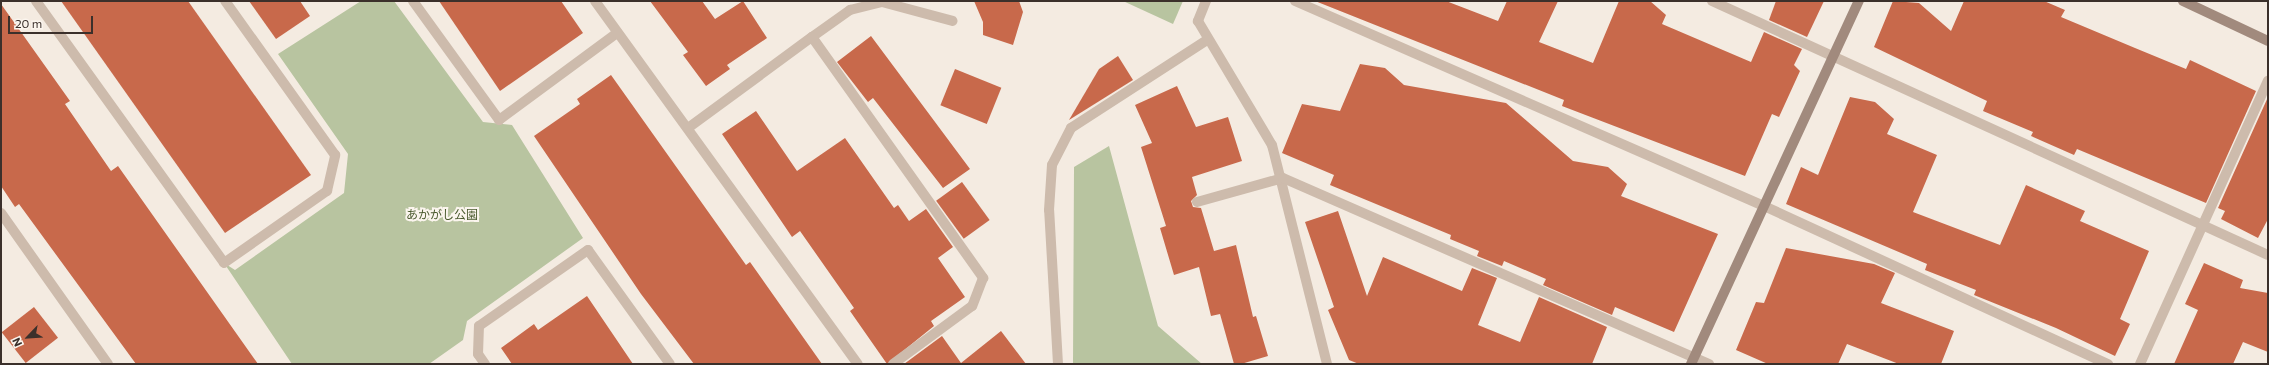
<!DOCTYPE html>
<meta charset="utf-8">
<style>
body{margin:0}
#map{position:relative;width:2269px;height:365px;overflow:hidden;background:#f4ebe1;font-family:Commissioner,"Noto Sans JP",sans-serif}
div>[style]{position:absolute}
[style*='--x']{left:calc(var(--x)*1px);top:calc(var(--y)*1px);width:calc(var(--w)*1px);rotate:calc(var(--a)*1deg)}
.green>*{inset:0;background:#b8c4a0}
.building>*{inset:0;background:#c8694b;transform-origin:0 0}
.street>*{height:10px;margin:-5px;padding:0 5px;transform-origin:5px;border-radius:5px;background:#cdbbac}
.secondary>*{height:10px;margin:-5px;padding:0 5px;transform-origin:5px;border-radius:5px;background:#a18a7d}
span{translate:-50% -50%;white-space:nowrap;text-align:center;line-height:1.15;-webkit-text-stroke:4px #fbf5ee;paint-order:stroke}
.park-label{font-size:12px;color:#4a5a2e}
.frame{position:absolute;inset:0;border:2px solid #3b302b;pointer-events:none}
.north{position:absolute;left:8px;top:317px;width:40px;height:40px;-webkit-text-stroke:3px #fbf5ee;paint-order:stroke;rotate:245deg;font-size:11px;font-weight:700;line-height:16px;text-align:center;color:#3b302b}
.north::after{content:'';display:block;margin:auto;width:14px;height:18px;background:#3b302b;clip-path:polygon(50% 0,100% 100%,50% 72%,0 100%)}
.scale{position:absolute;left:8px;top:16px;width:85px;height:18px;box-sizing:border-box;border:2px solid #3b302b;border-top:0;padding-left:5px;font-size:12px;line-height:14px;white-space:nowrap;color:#3b302b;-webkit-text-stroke:3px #fbf5ee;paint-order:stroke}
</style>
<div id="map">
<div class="green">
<i style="clip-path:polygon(361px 1px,394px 1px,483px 122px,512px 125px,583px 238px,467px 321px,463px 340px,429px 364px,292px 364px,224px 263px,235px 270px,344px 193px,348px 154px,278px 54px)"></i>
<i style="clip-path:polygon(1123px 1px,1183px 1px,1173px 24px)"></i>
<i style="clip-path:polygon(1109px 146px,1158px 326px,1202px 364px,1073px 364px,1074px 167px)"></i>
</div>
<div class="building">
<i style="clip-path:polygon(61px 1px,188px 1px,311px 175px,225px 233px)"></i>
<i style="clip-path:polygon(249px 1px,300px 1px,310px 16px,276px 39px)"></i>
<i style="clip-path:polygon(439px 1px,561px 1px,583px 33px,500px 91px)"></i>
<i style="clip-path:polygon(650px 1px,702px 1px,715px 19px,743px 1px,767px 38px,727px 65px,730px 69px,706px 86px,683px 55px,688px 52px)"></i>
<i style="clip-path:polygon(974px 1px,1019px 1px,1023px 12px,1013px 45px,983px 35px,983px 22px)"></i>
<i style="clip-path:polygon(1315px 1px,1446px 1px,1498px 21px,1507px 1px,1558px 1px,1539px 42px,1593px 63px,1619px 1px,1650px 1px,1666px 15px,1662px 24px,1751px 62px,1764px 32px,1802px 49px,1794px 65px,1800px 71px,1779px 117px,1772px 114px,1745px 176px,1562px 106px,1564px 100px)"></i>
<i style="clip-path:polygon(1776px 1px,1824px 1px,1807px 37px,1769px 20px)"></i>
<i style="clip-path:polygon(1893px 1px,1919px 3px,1951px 31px,1964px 1px,2044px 1px,2065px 10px,2061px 17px,2135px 48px,2186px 69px,2190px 60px,2256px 91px,2206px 203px,2077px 149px,2074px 155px,2031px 136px,2033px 132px,1983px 111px,1987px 101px,1874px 47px)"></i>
<i style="clip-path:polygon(1px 4px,70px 101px,65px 104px,111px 171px,118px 166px,258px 364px,136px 364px,19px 204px,15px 207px,1px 186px)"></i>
<i style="clip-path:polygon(871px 36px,970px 169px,943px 188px,873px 98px,868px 102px,837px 62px)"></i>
<i style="clip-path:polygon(1118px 56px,1133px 80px,1069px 120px,1099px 69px)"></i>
<i style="clip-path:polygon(1360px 64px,1385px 68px,1404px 85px,1506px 103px,1573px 161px,1608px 167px,1627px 184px,1621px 196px,1718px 234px,1674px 332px,1615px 307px,1612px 315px,1543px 285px,1546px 279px,1504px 261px,1502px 266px,1477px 256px,1479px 251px,1450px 239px,1451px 235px,1330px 185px,1334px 175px,1282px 153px,1302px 104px,1340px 111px)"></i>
<i style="left:955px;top:69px;width:50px;height:39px;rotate:22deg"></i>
<i style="clip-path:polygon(611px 75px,746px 265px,750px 262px,822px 364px,694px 364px,641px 294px,534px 136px,580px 104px,577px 99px)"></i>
<i style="clip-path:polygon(1177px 86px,1196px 127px,1228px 117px,1242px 161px,1192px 177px,1197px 195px,1191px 201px,1193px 207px,1201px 208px,1214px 251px,1236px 245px,1253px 317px,1256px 316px,1268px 356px,1241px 364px,1234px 364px,1220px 314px,1211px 316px,1199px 267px,1174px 275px,1160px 228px,1166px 226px,1141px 147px,1152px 143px,1135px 105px)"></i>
<i style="clip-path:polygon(1850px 97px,1875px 102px,1894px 119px,1887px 134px,1937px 155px,1913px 212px,2000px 245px,2026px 185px,2085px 211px,2080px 221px,2149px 251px,2120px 319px,2130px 324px,2115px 356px,2056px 328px,1974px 295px,1976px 290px,1925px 270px,1927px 264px,1786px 204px,1801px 167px,1818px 175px)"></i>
<i style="clip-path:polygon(2268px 97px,2268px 219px,2258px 238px,2221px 219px,2225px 211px,2218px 208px)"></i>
<i style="clip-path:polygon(756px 111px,797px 171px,845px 138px,894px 208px,898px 205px,909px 221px,926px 209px,953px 247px,938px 258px,965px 297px,931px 321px,934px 326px,887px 364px,850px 311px,854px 308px,800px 231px,792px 237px,722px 134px)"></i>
<i style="left:962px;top:182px;width:47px;height:32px;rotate:54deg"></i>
<i style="clip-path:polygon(1338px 211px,1367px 296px,1383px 257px,1462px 291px,1472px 268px,1497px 278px,1478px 325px,1520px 342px,1539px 297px,1607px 327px,1592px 364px,1359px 364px,1349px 360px,1328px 310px,1334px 307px,1305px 222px)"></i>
<i style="clip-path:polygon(1786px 248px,1874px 264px,1895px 273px,1881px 303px,1954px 331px,1941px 364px,1899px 364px,1847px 344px,1838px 364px,1768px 364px,1736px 350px,1756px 302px,1764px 303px)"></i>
<i style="clip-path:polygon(2204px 263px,2243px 280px,2240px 288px,2268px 293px,2268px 352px,2243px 342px,2233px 364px,2174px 364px,2198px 310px,2185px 304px)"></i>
<i style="clip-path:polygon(587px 296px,633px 364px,512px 364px,501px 348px,534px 324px,538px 330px)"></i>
<i style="left:34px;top:307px;width:39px;height:41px;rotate:52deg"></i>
<i style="clip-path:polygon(1001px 331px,1026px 364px,904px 364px,942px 336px,961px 363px)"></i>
</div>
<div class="street">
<i style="--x:36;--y:1;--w:322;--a:54.3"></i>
<i style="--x:224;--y:263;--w:126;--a:-35"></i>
<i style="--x:327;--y:191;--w:37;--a:-77"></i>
<i style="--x:335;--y:155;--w:189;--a:-125.5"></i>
<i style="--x:413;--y:1;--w:147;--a:54.1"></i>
<i style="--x:499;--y:120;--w:147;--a:-36.4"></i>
<i style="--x:595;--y:1;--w:448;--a:54.1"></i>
<i style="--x:1206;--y:1;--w:22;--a:112"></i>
<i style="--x:1198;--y:21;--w:144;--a:59.2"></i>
<i style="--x:1272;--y:145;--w:226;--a:75.9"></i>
<i style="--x:1295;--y:1;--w:512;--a:23.61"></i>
<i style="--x:1764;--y:206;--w:379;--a:24.7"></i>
<i style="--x:1712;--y:1;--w:611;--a:24.55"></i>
<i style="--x:812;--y:37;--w:47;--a:-35.4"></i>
<i style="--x:850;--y:10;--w:33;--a:-14"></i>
<i style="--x:882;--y:2;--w:73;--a:15"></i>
<i style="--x:688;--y:128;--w:154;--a:-36.3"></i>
<i style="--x:812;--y:37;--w:296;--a:54.6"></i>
<i style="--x:983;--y:278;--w:30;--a:111"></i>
<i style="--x:972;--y:306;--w:98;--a:143.7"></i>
<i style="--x:1197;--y:202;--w:89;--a:-15.6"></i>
<i style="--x:1283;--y:178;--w:465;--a:23.6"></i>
<i style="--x:1;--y:213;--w:185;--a:54.7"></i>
<i style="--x:485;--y:364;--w:12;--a:-125"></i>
<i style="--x:478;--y:354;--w:28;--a:-88"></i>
<i style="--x:479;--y:326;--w:133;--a:-34.9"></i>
<i style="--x:588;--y:250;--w:140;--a:54.3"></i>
<i style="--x:1058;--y:364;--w:154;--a:-93.3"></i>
<i style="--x:1049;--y:210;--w:45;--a:-86.2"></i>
<i style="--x:1052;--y:165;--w:42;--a:-62.8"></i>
<i style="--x:1071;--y:128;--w:162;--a:-32.9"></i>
<i style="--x:2140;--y:364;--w:311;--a:-65.7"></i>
</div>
<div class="secondary">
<i style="--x:2183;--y:1;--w:94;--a:25.2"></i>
<i style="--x:1691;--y:364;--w:400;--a:-65.2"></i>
</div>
<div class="park-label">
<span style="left:442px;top:215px">あかがし公園</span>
</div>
<div class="frame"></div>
<div class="north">N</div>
<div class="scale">20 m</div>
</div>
